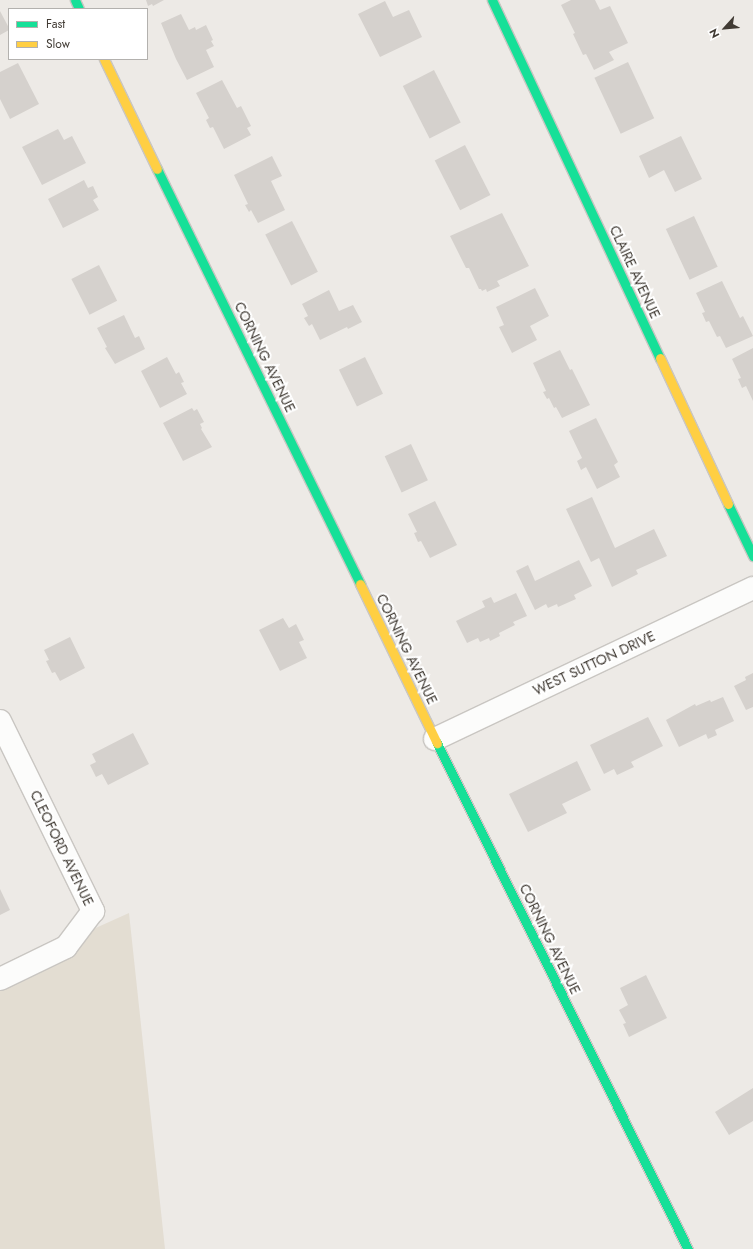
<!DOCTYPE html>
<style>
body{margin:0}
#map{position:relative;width:753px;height:1249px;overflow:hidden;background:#edeae6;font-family:Jost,sans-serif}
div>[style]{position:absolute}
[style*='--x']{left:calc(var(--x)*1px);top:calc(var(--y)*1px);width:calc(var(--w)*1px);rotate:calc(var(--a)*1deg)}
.education>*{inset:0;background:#e3ddd2}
.building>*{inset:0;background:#d5d1cd;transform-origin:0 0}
.roads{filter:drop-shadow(1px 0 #c9c6c2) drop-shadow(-1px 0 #c9c6c2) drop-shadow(0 1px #c9c6c2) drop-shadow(0 -1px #c9c6c2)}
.street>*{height:22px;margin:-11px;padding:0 11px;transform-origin:11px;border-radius:11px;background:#fcfcfb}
.fast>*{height:9px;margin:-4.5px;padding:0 4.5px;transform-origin:4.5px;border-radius:4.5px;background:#16e098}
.slow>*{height:9px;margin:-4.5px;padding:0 4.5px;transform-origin:4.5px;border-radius:4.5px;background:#ffcf43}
span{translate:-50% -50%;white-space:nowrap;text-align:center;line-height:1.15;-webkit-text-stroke:4px #fff;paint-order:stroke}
.street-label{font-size:14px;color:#413b34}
.legend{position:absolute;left:8px;top:8px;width:140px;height:52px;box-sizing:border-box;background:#fff;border:1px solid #b3b1ae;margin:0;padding:5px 7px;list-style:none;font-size:12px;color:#413b34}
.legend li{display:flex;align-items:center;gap:8px;height:20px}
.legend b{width:20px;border:1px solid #b3b1ae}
.north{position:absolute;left:705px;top:8px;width:40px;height:40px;-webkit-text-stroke:3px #fff;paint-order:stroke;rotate:243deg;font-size:11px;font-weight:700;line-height:16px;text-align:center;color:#413b34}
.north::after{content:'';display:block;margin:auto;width:14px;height:18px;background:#413b34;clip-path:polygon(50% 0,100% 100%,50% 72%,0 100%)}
</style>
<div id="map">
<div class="education">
<i style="clip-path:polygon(129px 913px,165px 1249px,0 1249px,0 971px)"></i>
</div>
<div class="building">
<i style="clip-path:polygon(146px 0,164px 0,153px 6px,152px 4px,148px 6px)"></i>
<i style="clip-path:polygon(571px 0,595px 0,600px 10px,610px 6px,628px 43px,609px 52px,614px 60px,594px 70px,586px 54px,583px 55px,573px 34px,575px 33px,561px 5px)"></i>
<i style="clip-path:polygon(385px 1px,393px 17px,409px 10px,422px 37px,380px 57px,358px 14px)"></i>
<i style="clip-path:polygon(0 11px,9px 28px,9px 30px,0 35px)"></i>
<i style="clip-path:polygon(181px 14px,189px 30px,195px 27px,196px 30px,206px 25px,213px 40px,211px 41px,214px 46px,206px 50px,214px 67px,187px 80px,176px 59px,161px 23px)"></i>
<i style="left:628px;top:62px;width:62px;height:37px;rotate:65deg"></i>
<i style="clip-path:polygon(18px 63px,39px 104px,10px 119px,0 99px,0 72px)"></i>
<i style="left:434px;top:70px;width:59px;height:35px;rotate:63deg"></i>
<i style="clip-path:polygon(222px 80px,237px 108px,241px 106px,251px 126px,247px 128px,251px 135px,224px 149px,213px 127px,210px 128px,206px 120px,209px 118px,196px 93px)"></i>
<i style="clip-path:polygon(58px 129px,64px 140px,72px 136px,86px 163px,42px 185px,22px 147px)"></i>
<i style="clip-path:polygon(681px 136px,702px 179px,675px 192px,664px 170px,649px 178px,639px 156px)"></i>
<i style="left:465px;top:145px;width:56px;height:34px;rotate:63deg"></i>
<i style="clip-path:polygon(272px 156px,282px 176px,271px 181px,285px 210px,258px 223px,251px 210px,249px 212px,245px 205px,248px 204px,234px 175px)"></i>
<i style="clip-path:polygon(84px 180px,88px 188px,93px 186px,98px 197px,93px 200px,99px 210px,63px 228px,48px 199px)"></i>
<i style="clip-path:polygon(502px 213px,529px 266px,497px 281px,500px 286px,487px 292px,486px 289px,482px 291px,481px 289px,479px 289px,469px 268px,466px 268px,450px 236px)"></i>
<i style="left:694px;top:216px;width:56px;height:31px;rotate:65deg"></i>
<i style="left:292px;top:221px;width:57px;height:30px;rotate:63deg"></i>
<i style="left:99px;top:265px;width:40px;height:31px;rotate:63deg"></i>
<i style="clip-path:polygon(722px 281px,740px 318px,743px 316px,753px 336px,726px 348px,720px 336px,717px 337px,709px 321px,706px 322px,702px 313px,705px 312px,696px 293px)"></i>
<i style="clip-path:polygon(535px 288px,549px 316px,530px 326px,537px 340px,512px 353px,499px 327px,504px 325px,496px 307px)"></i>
<i style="clip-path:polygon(329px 290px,339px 311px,353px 305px,362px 322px,348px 329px,347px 327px,320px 340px,312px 324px,309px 326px,304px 318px,308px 316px,302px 304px)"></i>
<i style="clip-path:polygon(124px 315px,135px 338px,139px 336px,145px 349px,115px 364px,105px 348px,107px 347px,97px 328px)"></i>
<i style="clip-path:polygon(753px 348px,753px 401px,746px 386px,742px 388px,738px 379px,741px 378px,732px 359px)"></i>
<i style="clip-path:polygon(560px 350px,570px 370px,572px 369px,590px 405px,562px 418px,556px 407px,554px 408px,549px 398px,547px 399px,543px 392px,546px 391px,533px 363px)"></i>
<i style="clip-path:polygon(167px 357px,176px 374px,179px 372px,184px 382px,181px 383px,187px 394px,160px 408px,141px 371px)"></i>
<i style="left:365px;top:357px;width:41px;height:29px;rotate:64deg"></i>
<i style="clip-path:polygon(192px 408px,194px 411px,197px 409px,204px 422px,200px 424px,202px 428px,201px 429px,212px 447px,183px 461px,163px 423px)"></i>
<i style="clip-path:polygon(596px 418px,618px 462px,614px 465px,620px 477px,597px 489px,586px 467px,581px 470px,577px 461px,582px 458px,569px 431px)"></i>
<i style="left:411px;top:444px;width:40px;height:29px;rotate:65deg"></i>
<i style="clip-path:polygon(592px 497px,615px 548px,654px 529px,667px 556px,636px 570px,638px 574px,612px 587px,599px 558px,591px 562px,566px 509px)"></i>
<i style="clip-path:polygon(435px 501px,457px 545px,430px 558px,421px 541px,418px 542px,414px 533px,417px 532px,408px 514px)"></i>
<i style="clip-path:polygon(579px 560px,592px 586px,574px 595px,576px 599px,558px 607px,557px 604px,548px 608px,546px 604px,535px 610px,516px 571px,528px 565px,535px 581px)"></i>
<i style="clip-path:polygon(516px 593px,527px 616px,513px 622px,515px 625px,499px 633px,500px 636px,490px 641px,489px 638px,480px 642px,478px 638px,467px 643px,456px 621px,485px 607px,482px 601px,491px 597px,494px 603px)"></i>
<i style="clip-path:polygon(283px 618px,289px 628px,296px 624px,304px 640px,299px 642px,307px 658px,280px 671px,259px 630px)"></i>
<i style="clip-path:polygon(70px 637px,85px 668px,60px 681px,55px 672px,52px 673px,46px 661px,49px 660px,44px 650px)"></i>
<i style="clip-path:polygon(753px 673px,753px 707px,746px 710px,734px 686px,746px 680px,745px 677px)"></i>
<i style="clip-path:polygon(723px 697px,734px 721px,715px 730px,717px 735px,708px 739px,706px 734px,679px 747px,666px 720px,695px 704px,696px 706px,710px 700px,711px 702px)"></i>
<i style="clip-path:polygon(648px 717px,663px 746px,631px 762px,634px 767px,617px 775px,614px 769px,604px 774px,590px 745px)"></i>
<i style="clip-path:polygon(133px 733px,149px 764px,108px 785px,102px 774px,96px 777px,90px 765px,96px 762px,92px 754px)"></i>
<i style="clip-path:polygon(577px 761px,591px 790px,562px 804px,567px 813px,528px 832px,509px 794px)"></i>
<i style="clip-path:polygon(0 889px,10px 910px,0 915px)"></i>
<i style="clip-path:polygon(646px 975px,667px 1018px,629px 1037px,623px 1024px,626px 1023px,619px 1010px,628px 1005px,620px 988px)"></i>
<i style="clip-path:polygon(753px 1088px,753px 1121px,729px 1135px,715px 1112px)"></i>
</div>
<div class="roads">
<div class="street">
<i style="--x:0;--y:721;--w:212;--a:63.9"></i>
<i style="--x:93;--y:911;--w:45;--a:126.9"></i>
<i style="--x:66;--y:947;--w:73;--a:154.1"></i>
<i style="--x:435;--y:739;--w:352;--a:-25.4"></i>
</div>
<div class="fast">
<i style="--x:75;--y:0;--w:10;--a:66"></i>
<i style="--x:492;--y:0;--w:395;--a:64.9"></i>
<i style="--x:157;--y:169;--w:462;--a:63.9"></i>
<i style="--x:728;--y:504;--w:58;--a:64.3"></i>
<i style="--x:437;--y:743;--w:565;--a:63.62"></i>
</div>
<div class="slow">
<i style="--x:104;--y:59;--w:122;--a:64.3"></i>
<i style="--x:660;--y:358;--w:161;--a:65"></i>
<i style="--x:360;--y:584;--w:177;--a:64.2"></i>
</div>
</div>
<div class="street-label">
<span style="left:635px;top:272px;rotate:65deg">CLAIRE AVENUE</span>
<span style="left:265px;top:357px;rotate:64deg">CORNING AVENUE</span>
<span style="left:407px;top:649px;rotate:64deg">CORNING AVENUE</span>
<span style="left:594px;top:663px;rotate:-25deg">WEST SUTTON DRIVE</span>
<span style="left:62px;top:848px;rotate:64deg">CLEOFORD AVENUE</span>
<span style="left:550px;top:939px;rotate:64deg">CORNING AVENUE</span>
</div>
<ul class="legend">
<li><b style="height:5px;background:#16e098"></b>Fast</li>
<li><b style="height:5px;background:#ffcf43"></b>Slow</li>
</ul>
<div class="north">N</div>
</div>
